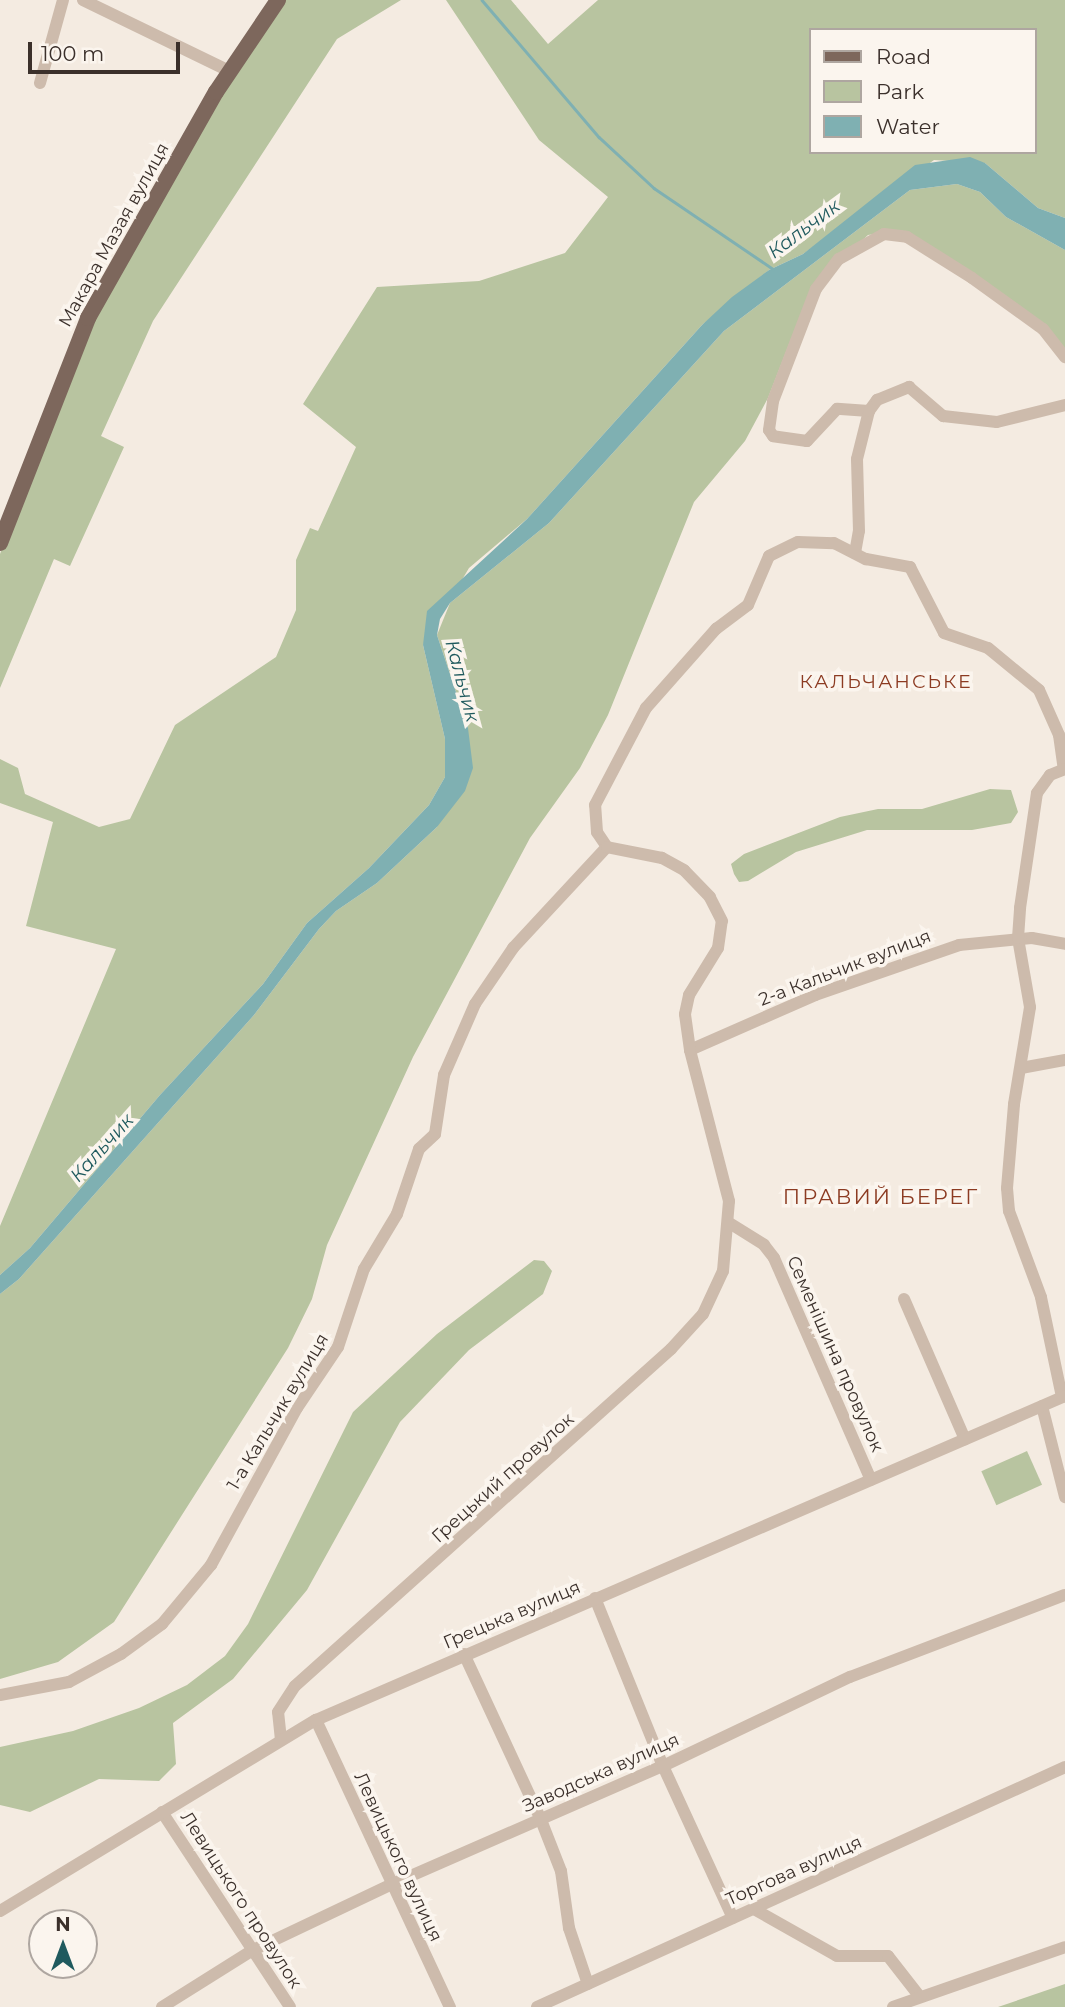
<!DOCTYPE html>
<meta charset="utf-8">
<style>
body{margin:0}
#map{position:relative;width:1065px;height:2007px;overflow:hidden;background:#f4ebe1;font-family:Montserrat,sans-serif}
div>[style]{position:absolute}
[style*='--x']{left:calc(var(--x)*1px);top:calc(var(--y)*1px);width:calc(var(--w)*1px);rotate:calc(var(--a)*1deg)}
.green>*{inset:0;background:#b8c4a0;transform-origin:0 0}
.water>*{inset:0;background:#7fb0b2}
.stream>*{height:2.5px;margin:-1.25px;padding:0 1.25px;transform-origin:1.25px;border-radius:1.25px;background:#7fb0b2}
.minor>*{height:12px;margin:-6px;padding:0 6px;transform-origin:6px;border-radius:6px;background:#cdbbac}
.major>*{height:16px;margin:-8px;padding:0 8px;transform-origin:8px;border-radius:8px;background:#7d675c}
span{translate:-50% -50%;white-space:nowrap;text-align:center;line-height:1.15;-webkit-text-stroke:7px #fbf5ee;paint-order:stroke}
.street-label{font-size:18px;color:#3b302b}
.water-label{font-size:19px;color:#1f5a5e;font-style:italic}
.neighbourhood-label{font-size:19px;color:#8c3b22;letter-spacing:2px}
.quarter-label{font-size:21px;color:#8c3b22;letter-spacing:2px}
.legend{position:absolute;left:809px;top:28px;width:228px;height:126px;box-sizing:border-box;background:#fbf5ee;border:2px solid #aea6a0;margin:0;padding:9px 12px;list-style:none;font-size:21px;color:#3b302b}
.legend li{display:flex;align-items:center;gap:14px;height:35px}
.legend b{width:35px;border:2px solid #aea6a0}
.north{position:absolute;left:28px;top:1909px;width:70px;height:70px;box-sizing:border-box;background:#fbf5ee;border:2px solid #aea6a0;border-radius:50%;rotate:0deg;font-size:19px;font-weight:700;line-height:28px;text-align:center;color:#3b302b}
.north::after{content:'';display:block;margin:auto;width:24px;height:32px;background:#1f5a5e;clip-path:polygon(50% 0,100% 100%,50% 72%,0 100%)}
.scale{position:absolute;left:28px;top:42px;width:152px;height:32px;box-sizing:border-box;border:4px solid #3b302b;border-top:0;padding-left:9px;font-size:21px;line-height:24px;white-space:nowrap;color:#3b302b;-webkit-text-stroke:5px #fbf5ee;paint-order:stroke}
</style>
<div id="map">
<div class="green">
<i style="clip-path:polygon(283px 0,401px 0,337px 39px,153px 321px,101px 436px,124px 447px,70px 566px,54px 559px,0 688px,0 554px,64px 384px,92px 319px,220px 94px)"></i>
<i style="clip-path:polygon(evenodd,446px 0,511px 0,548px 44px,598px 0,1065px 0,1065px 218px,1038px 208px,985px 163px,934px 160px,803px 254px,769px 270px,702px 325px,527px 519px,469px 568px,423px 645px,445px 739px,445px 777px,429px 805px,369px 868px,307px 923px,263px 984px,160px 1095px,30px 1248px,0 1275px,0 1226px,116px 949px,26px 926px,53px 822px,0 803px,0 759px,18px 768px,25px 794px,99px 827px,130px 819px,175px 725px,276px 657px,296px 610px,296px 560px,310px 528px,318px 531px,356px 447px,303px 404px,377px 287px,479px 281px,565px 253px,608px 197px,539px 140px,446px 0,811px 30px,1035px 30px,1035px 152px,811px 152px,811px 30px)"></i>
<i style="clip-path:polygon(957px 184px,980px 192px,1006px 217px,1065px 250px,1065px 351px,912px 234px,900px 230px,868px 235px,811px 288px,768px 398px,745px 441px,694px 502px,608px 715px,580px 768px,530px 838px,413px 1057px,327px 1245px,312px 1299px,288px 1348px,114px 1622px,58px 1662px,0 1679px,0 1294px,19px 1279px,254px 1015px,319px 929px,336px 911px,377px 883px,437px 827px,468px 728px,437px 635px,450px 603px,549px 523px,724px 331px,910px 190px)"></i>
<i style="clip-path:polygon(990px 789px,1011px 790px,1018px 812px,1011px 823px,972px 830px,867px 830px,796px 852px,748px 881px,739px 882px,734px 874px,731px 864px,744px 854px,840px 817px,878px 809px,922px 809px)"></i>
<i style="clip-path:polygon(534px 1260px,544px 1261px,552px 1271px,543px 1294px,469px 1350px,400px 1422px,307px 1590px,233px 1679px,173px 1723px,176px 1764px,159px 1781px,99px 1779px,30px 1812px,0 1805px,0 1747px,73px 1731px,139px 1708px,187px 1685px,225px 1656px,248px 1624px,353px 1412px,437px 1334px)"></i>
<i style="left:1027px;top:1451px;width:37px;height:50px;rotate:66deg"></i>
<i style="clip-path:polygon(1065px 1984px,1065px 2007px,998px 2007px)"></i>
</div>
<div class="water">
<i style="clip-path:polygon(970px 157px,985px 163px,1038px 208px,1065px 218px,1065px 250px,1006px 217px,980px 192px,957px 184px,910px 190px,724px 331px,549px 523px,450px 603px,440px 619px,437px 635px,468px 728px,473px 768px,465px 791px,437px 827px,377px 883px,336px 911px,319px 929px,254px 1015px,19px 1279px,0 1294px,0 1275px,30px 1248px,160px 1095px,263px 984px,307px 923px,369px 868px,429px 805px,445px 777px,445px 739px,423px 645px,427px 611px,527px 519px,702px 325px,732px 297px,769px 270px,803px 254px,915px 165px)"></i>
</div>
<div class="stream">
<i style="--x:482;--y:0;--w:180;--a:49.5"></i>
<i style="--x:599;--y:137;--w:75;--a:42.8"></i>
<i style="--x:654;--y:188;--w:144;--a:34.2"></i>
</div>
<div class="minor">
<i style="--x:83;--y:0;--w:162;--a:25.9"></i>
<i style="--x:40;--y:83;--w:86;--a:-74.5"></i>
<i style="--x:869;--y:411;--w:32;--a:-176"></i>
<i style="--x:837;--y:409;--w:44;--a:133.2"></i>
<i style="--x:807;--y:441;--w:34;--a:-172"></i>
<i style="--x:773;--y:436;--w:7;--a:-124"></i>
<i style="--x:769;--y:430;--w:29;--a:-82"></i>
<i style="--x:773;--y:401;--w:120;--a:-69"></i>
<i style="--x:816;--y:289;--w:38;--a:-53"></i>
<i style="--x:839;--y:259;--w:51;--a:-29.1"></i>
<i style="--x:884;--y:234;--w:23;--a:7"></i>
<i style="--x:907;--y:237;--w:77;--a:32.2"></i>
<i style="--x:972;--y:278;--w:87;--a:35.7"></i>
<i style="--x:1043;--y:329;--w:36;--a:52"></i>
<i style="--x:855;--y:553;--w:22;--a:-80"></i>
<i style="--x:859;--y:531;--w:72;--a:-91.6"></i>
<i style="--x:857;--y:459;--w:49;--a:-76"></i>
<i style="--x:869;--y:411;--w:14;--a:-54"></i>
<i style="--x:877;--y:400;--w:35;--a:-22"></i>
<i style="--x:909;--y:387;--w:45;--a:40.5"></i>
<i style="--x:943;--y:416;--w:54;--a:6.3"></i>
<i style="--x:997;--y:422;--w:70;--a:-14"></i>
<i style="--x:607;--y:847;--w:18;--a:-124"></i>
<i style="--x:597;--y:832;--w:27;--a:-94"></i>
<i style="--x:595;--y:805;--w:110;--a:-62.3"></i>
<i style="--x:646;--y:708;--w:106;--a:-48.5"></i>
<i style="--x:716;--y:629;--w:40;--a:-37"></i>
<i style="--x:748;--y:605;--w:53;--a:-66.8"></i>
<i style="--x:769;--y:556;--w:32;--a:-26"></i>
<i style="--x:798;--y:542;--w:36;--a:2"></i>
<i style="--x:834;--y:543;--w:36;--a:27"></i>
<i style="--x:866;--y:559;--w:45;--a:10.3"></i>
<i style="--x:910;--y:567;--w:74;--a:62.7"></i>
<i style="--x:944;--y:633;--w:46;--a:18.8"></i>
<i style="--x:988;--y:648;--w:66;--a:39.5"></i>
<i style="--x:1039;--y:690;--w:49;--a:66"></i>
<i style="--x:1059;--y:735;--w:34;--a:82"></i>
<i style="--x:690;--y:1050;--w:137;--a:-23.7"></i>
<i style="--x:815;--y:995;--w:152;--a:-19.1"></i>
<i style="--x:959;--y:945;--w:73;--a:-5.5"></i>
<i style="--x:1032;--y:938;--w:34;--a:10"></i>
<i style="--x:1021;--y:1068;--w:45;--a:-10.3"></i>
<i style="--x:731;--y:1224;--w:39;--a:32"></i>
<i style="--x:764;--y:1245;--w:16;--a:52"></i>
<i style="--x:774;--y:1258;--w:242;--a:66.4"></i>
<i style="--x:904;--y:1299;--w:153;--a:66.5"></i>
<i style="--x:1062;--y:1397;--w:102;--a:-101.9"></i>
<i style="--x:1041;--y:1297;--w:92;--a:-110.4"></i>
<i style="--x:1009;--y:1211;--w:23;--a:-95"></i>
<i style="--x:1007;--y:1188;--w:84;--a:-85.2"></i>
<i style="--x:1014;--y:1104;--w:98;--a:-80.6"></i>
<i style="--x:1030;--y:1007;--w:70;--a:-99.9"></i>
<i style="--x:1018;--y:938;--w:30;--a:-86"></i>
<i style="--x:1020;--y:908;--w:116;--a:-81.6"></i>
<i style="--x:1037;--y:793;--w:22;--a:-54"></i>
<i style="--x:1050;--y:775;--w:16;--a:-22"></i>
<i style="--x:1042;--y:1406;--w:94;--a:75.8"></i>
<i style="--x:595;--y:1598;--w:181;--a:68"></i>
<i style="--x:663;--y:1766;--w:167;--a:65.3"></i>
<i style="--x:464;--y:1654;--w:183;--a:65.1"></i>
<i style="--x:541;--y:1820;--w:55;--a:68.6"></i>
<i style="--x:561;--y:1871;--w:58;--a:82"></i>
<i style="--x:569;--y:1928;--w:59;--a:71.3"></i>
<i style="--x:0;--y:1695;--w:70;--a:-10.7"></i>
<i style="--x:69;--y:1682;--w:59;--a:-28.3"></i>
<i style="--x:121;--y:1654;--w:51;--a:-36.2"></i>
<i style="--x:162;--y:1624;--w:77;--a:-50.3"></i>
<i style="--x:211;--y:1565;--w:179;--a:-61.3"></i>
<i style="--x:297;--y:1408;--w:73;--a:-56.1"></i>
<i style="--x:338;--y:1347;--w:82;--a:-71.6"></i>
<i style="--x:364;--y:1269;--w:64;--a:-59"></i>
<i style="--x:397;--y:1214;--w:69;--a:-71.3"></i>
<i style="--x:419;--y:1149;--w:22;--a:-43"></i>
<i style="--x:435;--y:1134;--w:60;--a:-81.3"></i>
<i style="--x:444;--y:1075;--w:77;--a:-66.4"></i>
<i style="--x:475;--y:1004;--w:68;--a:-55.8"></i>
<i style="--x:513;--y:948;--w:138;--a:-47.1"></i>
<i style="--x:316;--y:1720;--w:317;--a:65"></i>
<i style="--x:281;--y:1740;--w:28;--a:-96"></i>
<i style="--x:278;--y:1712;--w:31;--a:-57"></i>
<i style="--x:295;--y:1686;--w:505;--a:-41.87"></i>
<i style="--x:671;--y:1349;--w:47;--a:-47.6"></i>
<i style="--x:703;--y:1314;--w:47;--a:-65.1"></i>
<i style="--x:723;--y:1271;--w:70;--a:-85.1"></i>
<i style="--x:729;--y:1201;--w:156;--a:-104.5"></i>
<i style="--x:690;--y:1050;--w:36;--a:-98"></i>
<i style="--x:685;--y:1014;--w:19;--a:-78"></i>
<i style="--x:689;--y:995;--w:55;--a:-58.3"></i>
<i style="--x:718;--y:948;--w:27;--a:-82"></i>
<i style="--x:722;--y:921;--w:27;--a:-117"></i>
<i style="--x:710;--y:897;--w:37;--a:-134"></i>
<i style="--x:684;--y:870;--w:25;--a:-151"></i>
<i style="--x:662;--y:858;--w:56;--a:-168.7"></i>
<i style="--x:162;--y:1812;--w:233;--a:56.7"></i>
<i style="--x:754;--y:1909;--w:95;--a:29.5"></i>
<i style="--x:837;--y:1956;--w:51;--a:0"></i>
<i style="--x:888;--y:1956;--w:52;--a:52"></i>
<i style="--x:0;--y:1911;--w:369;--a:-31.2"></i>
<i style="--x:316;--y:1720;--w:816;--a:-23.39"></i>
<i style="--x:162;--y:2007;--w:107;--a:-32.1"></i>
<i style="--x:253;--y:1950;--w:152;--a:-25.4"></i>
<i style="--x:390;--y:1885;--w:298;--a:-23.6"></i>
<i style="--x:663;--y:1766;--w:207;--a:-25.5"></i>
<i style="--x:850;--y:1677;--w:230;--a:-20.9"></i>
<i style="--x:537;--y:2007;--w:580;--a:-24.44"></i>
<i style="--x:893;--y:2007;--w:182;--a:-19.2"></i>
</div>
<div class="major">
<i style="--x:0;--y:543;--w:242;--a:-68.6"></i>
<i style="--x:88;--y:318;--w:260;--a:-60.5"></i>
<i style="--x:216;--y:92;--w:111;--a:-56"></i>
</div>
<div class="street-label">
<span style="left:114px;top:235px;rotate:-61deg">Макара Мазая вулиця</span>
<span style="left:845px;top:968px;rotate:-21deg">2-а Кальчик вулиця</span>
<span style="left:835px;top:1354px;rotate:66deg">Семенішина провулок</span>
<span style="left:278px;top:1412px;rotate:-59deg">1-а Кальчик вулиця</span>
<span style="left:503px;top:1478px;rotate:-42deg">Грецький провулок</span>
<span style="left:512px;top:1615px;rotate:-23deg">Грецька вулиця</span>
<span style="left:601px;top:1773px;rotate:-24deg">Заводська вулиця</span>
<span style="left:398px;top:1857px;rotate:65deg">Левицького вулиця</span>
<span style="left:794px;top:1871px;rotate:-24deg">Торгова вулиця</span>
<span style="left:241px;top:1900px;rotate:57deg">Левицького провулок</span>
</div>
<div class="water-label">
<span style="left:804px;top:229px;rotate:-37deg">Кальчик</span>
<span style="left:462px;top:681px;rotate:75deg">Кальчик</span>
<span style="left:102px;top:1148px;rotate:-48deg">Кальчик</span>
</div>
<div class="neighbourhood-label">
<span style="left:886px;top:682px">КАЛЬЧАНСЬКЕ</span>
</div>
<div class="quarter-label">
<span style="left:881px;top:1197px">ПРАВИЙ БЕРЕГ</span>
</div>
<ul class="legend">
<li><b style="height:9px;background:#7d675c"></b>Road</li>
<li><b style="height:19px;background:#b8c4a0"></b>Park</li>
<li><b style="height:19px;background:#7fb0b2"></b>Water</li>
</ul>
<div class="north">N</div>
<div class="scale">100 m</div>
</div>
